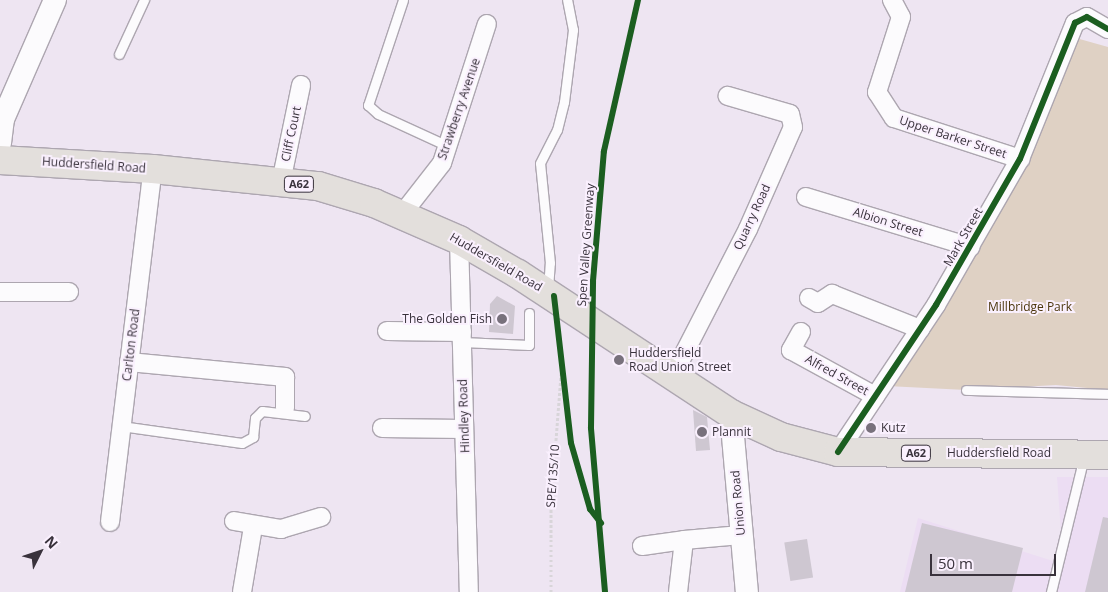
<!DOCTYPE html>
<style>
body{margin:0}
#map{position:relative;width:1108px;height:592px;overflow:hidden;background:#eee5f2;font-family:"Open Sans",sans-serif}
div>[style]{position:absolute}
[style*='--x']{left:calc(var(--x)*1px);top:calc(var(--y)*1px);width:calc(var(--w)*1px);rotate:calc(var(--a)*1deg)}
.built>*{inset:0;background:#ecddf3}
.green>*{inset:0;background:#dfd1c4}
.building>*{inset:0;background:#cec7d1;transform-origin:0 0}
.path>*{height:3px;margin-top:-1.5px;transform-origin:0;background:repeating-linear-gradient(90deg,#d8d5d9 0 2.5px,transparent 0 5px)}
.roads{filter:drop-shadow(1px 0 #ada6b0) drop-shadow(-1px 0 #ada6b0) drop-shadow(0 1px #ada6b0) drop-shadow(0 -1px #ada6b0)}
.service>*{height:9px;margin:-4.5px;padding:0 4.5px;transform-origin:4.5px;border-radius:4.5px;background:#fcfbfd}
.minor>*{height:18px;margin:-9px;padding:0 9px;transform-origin:9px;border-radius:9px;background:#fcfbfd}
.tertiary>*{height:22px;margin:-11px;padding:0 11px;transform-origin:11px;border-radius:11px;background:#fcfbfd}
.primary>*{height:28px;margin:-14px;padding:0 14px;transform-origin:14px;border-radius:14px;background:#e3dfdc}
.cycleway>*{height:6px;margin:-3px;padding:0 3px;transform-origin:3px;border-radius:3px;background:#1b5e20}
.dots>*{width:14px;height:14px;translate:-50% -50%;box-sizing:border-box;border:2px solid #faf0fe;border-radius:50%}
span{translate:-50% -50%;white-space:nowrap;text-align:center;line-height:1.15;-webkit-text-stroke:4px #faf0fe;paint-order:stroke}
.shield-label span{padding:1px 4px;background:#faf0fe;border:1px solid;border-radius:4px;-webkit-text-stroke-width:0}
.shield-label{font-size:11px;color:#39323c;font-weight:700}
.street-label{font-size:12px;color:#39323c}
.park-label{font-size:12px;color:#4b360c}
.poi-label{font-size:12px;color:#39323c}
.right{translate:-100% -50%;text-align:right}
.left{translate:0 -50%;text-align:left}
.north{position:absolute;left:15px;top:527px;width:50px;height:50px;-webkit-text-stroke:4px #faf0fe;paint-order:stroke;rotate:49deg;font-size:14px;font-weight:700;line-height:20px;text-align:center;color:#39323c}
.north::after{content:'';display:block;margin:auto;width:18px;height:22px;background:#39323c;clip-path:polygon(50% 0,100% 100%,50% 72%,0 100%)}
.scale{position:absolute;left:930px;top:554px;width:126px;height:22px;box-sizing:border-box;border:2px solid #39323c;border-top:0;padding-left:6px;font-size:15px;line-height:18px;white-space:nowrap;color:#39323c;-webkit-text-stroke:4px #faf0fe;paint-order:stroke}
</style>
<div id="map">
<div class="built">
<i style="clip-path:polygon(1057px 477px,1108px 477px,1108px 592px,900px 592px,918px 518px,1053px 561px,1061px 532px)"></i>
</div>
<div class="green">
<i style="clip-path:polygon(1076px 38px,1108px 47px,1108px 390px,1056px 385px,966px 390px,887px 386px)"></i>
</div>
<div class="building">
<i style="clip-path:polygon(497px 296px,515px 306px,513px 334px,489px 332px,490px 304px)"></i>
<i style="clip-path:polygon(693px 410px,707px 417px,710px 450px,696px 451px)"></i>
<i style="clip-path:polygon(1103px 517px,1108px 518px,1108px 592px,1085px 592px)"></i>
<i style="clip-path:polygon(922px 523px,1023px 548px,1012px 592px,905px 592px)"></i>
<i style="left:807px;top:539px;width:39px;height:23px;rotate:81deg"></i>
</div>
<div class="path">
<i style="--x:551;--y:592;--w:87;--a:-90"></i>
<i style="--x:551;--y:505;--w:144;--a:-85.6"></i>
</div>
<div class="roads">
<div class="service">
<i style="--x:403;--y:0;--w:111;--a:108.4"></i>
<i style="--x:368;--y:105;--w:13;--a:42"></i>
<i style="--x:378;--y:114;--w:77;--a:24.6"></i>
<i style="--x:119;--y:54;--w:60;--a:-65.2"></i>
<i style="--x:548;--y:289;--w:26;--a:-86"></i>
<i style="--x:550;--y:263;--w:100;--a:-95.7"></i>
<i style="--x:540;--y:163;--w:37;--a:-63"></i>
<i style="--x:557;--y:130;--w:29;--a:-76"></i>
<i style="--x:564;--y:102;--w:73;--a:-82.9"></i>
<i style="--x:573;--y:30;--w:31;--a:-101"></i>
<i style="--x:462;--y:342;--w:67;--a:2.6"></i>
<i style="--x:529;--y:345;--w:32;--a:-90"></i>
<i style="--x:966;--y:390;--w:142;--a:1.6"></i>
<i style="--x:121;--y:426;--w:122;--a:8"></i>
<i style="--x:242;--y:443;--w:13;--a:-29"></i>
<i style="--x:253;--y:437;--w:19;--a:-84"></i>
<i style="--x:255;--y:418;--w:10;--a:-45"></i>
<i style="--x:262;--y:411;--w:43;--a:6.6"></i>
<i style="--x:1051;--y:592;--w:139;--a:-76.3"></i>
</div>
<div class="minor">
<i style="--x:892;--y:0;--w:19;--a:62"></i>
<i style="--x:901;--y:17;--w:79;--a:107.7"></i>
<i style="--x:877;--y:92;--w:31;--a:57"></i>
<i style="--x:894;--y:118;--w:133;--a:18"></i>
<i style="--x:281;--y:182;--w:99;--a:-78.3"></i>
<i style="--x:806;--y:197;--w:172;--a:16.9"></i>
<i style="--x:403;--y:213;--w:63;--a:-52"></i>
<i style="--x:442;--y:163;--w:146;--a:-72.1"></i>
<i style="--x:459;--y:240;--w:352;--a:88.4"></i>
<i style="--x:0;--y:292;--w:69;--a:0"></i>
<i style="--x:809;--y:298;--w:10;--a:29"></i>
<i style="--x:818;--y:303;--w:17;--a:-33"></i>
<i style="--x:832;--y:294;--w:95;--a:21.7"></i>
<i style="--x:387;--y:331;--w:75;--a:0.8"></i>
<i style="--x:801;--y:332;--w:21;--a:119"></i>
<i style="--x:791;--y:350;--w:96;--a:28.7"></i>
<i style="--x:129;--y:362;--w:157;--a:5.5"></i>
<i style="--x:285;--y:377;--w:31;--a:90"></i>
<i style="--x:673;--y:375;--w:164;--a:-62.8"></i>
<i style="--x:748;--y:229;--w:111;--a:-66.2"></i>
<i style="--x:793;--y:127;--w:13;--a:-103"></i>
<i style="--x:790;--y:114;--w:65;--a:-163.8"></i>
<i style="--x:382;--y:428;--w:82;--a:0.7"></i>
<i style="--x:838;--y:452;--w:177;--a:-56.3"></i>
<i style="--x:936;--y:305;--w:168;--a:-60.1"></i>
<i style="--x:1020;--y:159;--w:147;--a:-68"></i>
<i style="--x:1075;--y:23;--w:13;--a:-27"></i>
<i style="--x:1087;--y:17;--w:24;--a:30"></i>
<i style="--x:234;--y:521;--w:48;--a:9.7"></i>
<i style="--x:281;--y:529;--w:42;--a:-16.7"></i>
<i style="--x:110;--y:522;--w:356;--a:-83.1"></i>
<i style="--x:642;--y:546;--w:42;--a:-8.1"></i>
<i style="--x:242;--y:592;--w:66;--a:-80.4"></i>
<i style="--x:678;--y:592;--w:52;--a:-83.4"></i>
<i style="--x:684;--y:540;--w:57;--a:-5"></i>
</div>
<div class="tertiary">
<i style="--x:0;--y:143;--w:24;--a:-83"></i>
<i style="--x:3;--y:119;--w:130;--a:-66.4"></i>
<i style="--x:731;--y:414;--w:179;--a:84.9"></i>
</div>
<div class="primary">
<i style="--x:0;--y:160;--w:153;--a:3.4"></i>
<i style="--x:153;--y:169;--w:166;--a:5.9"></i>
<i style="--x:318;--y:186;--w:59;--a:16.9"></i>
<i style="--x:374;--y:203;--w:93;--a:23.5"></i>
<i style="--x:459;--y:240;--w:68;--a:30"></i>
<i style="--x:518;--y:274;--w:255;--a:33.3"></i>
<i style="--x:731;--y:414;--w:55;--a:24.7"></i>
<i style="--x:781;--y:437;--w:59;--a:14.7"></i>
<i style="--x:838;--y:452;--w:270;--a:0.6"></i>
</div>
</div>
<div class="cycleway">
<i style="--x:554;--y:296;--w:148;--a:83.4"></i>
<i style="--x:571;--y:443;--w:69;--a:73.9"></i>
<i style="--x:590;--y:509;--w:18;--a:52"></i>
<i style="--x:838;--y:452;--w:177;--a:-56.3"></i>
<i style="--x:936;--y:305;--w:168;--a:-60.1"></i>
<i style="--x:1020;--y:159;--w:147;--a:-68"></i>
<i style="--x:1075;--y:23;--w:13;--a:-27"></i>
<i style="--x:1087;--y:17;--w:24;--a:30"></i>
<i style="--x:605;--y:592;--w:165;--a:-94.9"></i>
<i style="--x:591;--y:428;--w:147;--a:-89.2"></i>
<i style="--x:593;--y:281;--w:130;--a:-85.2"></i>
<i style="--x:604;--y:151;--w:155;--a:-77.3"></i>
</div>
<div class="dots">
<i style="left:502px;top:319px;background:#78717c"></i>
<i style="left:619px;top:360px;background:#78717c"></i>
<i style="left:871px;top:428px;background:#78717c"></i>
<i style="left:702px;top:432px;background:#78717c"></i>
</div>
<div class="shield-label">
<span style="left:299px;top:184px">A62</span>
<span style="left:916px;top:453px">A62</span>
</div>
<div class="street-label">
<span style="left:459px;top:109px;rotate:-71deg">Strawberry Avenue</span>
<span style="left:291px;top:134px;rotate:-78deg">Cliff Court</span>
<span style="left:953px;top:137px;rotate:18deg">Upper Barker Street</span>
<span style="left:94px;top:165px;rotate:4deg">Huddersfield Road</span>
<span style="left:752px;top:217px;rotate:-65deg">Quarry Road</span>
<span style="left:888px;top:222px;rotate:17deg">Albion Street</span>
<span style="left:963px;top:237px;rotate:-60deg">Mark Street</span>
<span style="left:586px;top:245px;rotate:-86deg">Spen Valley Greenway</span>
<span style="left:496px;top:262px;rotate:30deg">Huddersfield Road</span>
<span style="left:131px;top:345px;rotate:-83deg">Carlton Road</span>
<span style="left:837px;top:375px;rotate:29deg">Alfred Street</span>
<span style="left:464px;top:416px;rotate:-92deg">Hindley Road</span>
<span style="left:999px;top:453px">Huddersfield Road</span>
<span style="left:553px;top:476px;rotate:-86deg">SPE/135/10</span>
<span style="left:738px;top:503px;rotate:-95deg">Union Road</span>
</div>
<div class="park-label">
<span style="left:1030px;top:307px">Millbridge Park</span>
</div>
<div class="poi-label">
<span class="right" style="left:492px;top:319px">The Golden Fish</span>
<span class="left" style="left:629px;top:360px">Huddersfield<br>Road Union Street</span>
<span class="left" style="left:881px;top:428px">Kutz</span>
<span class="left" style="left:712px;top:432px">Plannit</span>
</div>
<div class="north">N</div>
<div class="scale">50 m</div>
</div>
